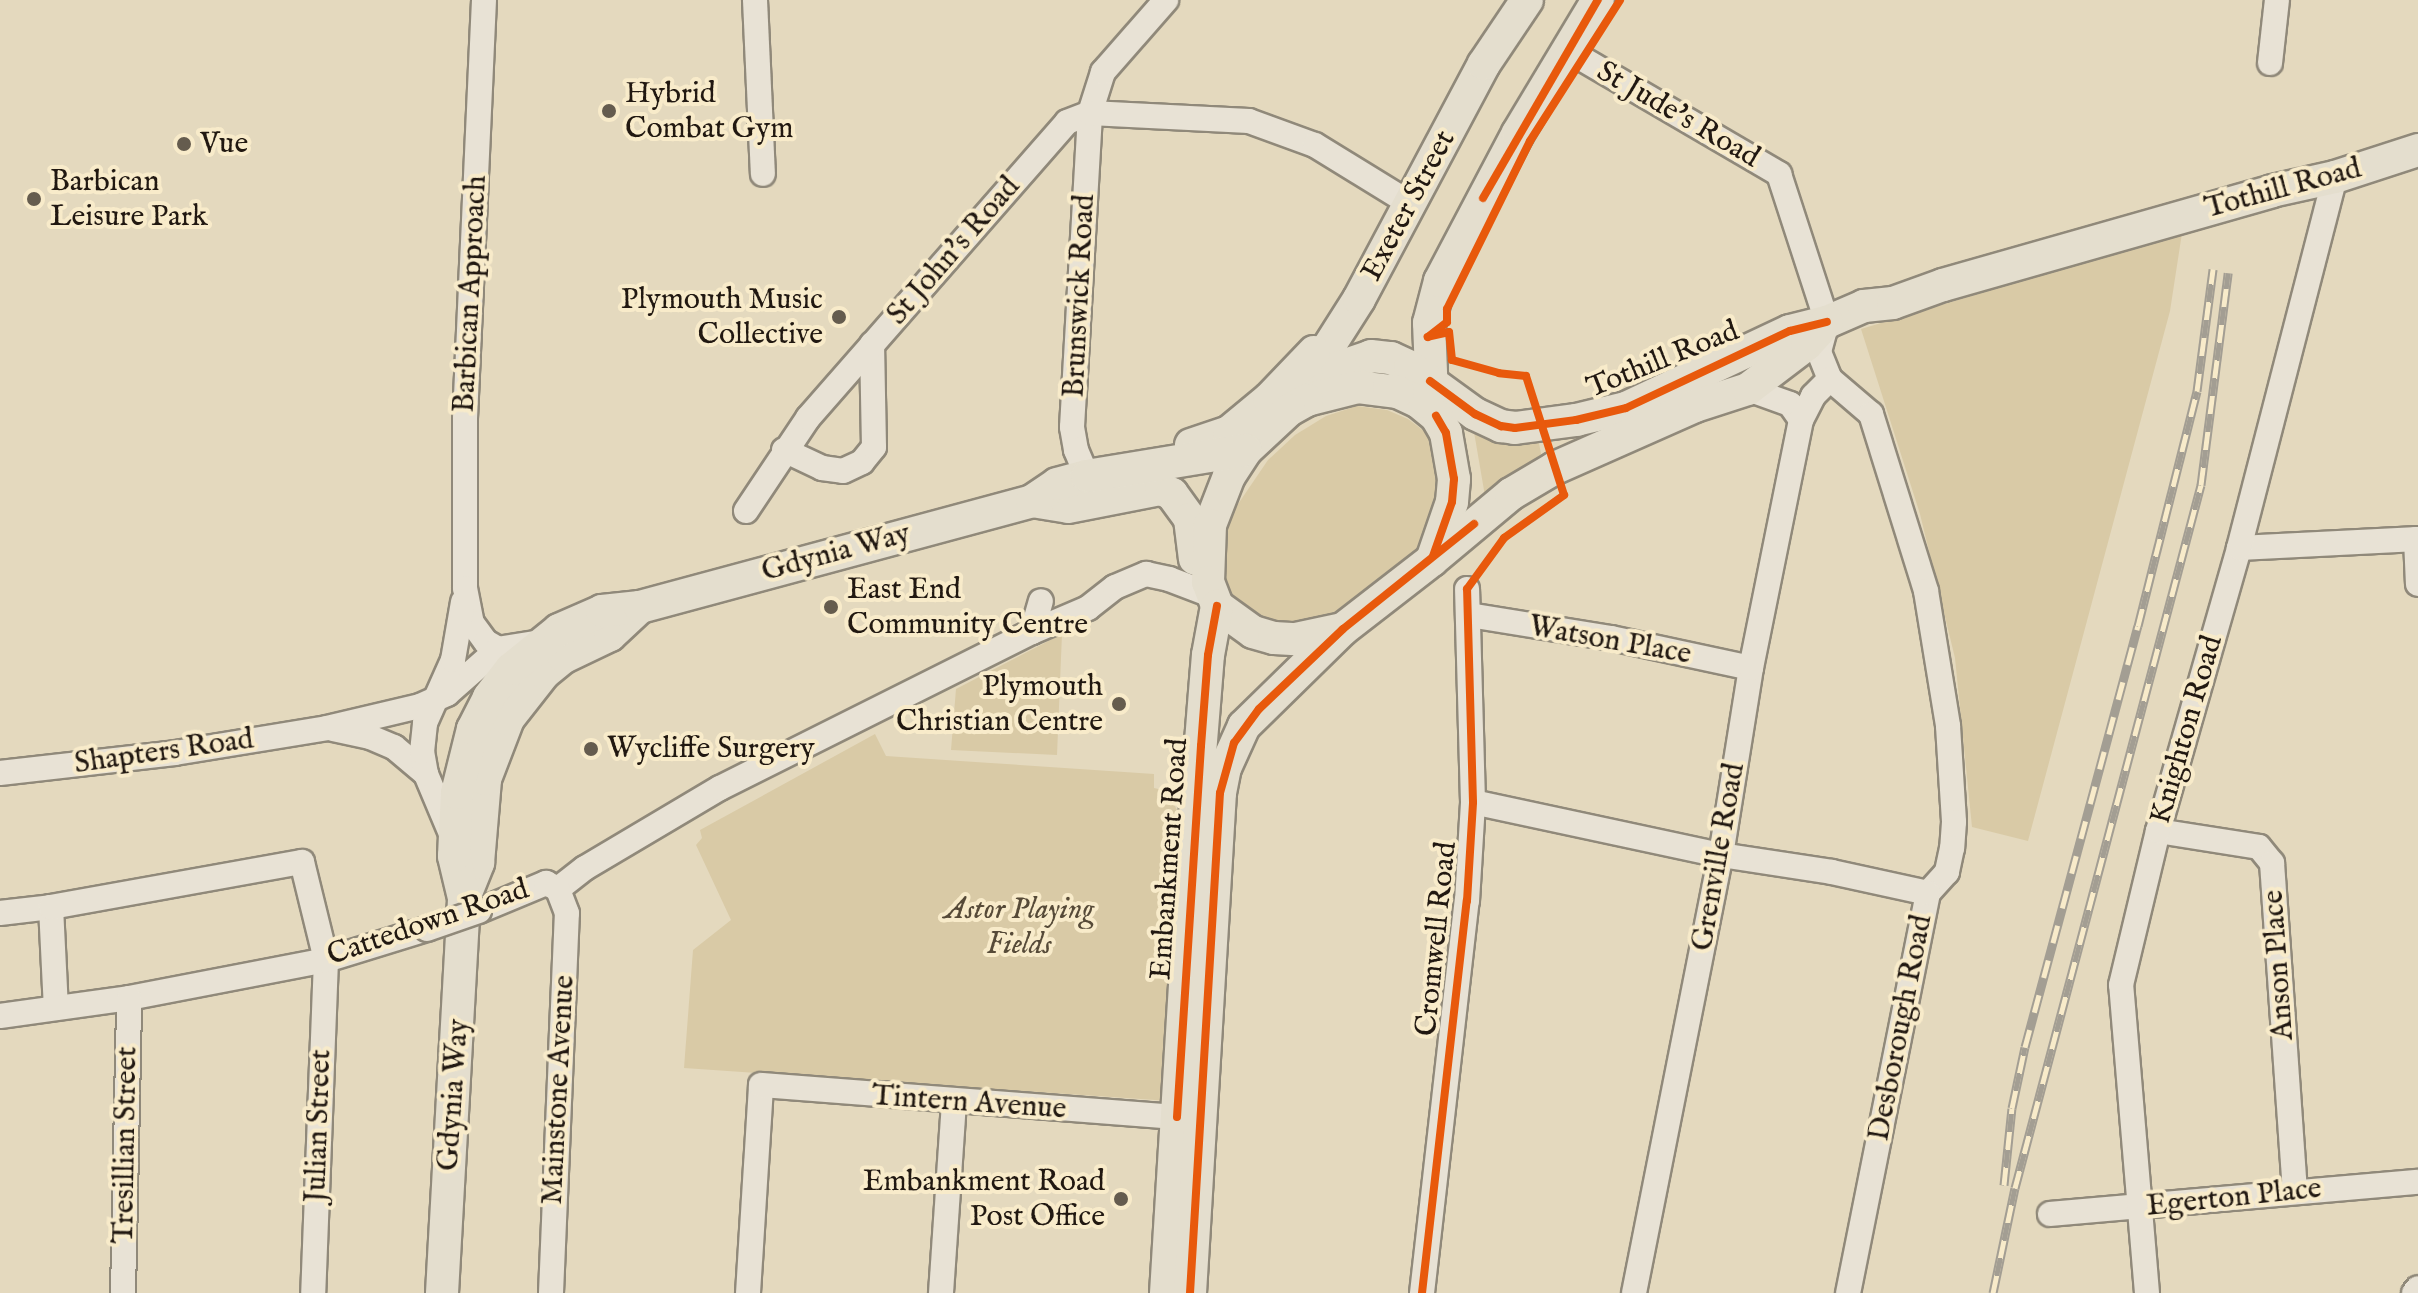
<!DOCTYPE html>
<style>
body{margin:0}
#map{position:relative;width:2418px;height:1293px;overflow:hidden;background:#e4d9be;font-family:"IM FELL English",serif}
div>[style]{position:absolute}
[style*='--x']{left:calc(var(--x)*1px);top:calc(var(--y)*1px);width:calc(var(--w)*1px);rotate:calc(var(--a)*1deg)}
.green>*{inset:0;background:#d9caa6}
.roads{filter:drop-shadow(2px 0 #90897a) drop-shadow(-2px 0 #90897a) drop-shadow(0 2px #90897a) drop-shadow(0 -2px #90897a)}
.minor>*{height:24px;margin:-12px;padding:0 12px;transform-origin:12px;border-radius:12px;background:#e8e2d5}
.major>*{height:32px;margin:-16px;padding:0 16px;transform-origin:16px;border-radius:16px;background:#e4dece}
.rail>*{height:9px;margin-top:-4.5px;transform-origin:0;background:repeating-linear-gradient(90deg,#f8ebca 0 18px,#a39e93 0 36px);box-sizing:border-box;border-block:2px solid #a39e93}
.bridges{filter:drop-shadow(2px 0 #90897a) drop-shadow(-2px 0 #90897a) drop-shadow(0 2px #90897a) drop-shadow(0 -2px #90897a)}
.minor-bridge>*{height:24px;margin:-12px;padding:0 12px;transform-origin:12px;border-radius:12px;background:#e8e2d5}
.cycleway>*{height:8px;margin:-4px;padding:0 4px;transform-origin:4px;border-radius:4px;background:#e8590c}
.dots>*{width:22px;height:22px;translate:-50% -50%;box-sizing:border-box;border:4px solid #f8ebca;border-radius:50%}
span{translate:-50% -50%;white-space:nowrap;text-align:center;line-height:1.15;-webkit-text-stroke:8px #f8ebca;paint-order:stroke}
.poi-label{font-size:30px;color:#211811}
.left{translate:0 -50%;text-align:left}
.right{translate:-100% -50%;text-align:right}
.street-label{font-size:30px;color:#211811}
.park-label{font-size:30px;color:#564a38;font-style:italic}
</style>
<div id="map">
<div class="green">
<i style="clip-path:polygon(2182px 233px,2170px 311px,2028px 841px,1972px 827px,1955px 658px,1920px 514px,1861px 329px)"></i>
<i style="clip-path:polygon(1357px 406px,1387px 410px,1408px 419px,1432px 437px,1445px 484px,1427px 530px,1418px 548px,1323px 621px,1305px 628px,1264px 621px,1235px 602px,1225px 588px,1222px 570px,1226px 535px,1234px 510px,1268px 460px,1295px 435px,1326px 416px)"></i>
<i style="clip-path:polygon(1474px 432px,1485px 439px,1518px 439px,1537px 434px,1542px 458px,1528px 464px,1485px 496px)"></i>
<i style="clip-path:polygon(1062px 634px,1057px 755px,951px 750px,956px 689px)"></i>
<i style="clip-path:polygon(875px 734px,886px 756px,1154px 774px,1154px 788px,1167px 791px,1185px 825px,1170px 1101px,684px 1068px,693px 950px,731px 920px,696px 845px,702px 838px,700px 830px)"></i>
</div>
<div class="roads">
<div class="minor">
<i style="--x:484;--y:0;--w:419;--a:92.6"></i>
<i style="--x:465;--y:419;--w:169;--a:90"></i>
<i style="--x:465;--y:588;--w:36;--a:79"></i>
<i style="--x:472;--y:623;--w:24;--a:54"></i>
<i style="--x:486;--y:642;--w:14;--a:30"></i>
<i style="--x:498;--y:649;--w:44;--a:-9.2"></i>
<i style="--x:755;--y:0;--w:174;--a:87.4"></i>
<i style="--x:1567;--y:50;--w:246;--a:30.3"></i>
<i style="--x:1779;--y:174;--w:156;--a:72"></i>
<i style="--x:1827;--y:322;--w:31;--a:105"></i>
<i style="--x:1819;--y:352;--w:29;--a:68"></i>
<i style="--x:1830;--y:379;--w:54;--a:40.5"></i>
<i style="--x:1871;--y:414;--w:185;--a:72.7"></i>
<i style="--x:1926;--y:591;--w:137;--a:80.7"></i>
<i style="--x:1948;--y:726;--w:96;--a:86.4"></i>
<i style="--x:1954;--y:822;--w:26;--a:94"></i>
<i style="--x:1952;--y:848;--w:25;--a:102"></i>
<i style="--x:1947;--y:872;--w:28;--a:132"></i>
<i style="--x:1928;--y:893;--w:408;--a:101.3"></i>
<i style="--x:2270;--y:63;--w:63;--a:-83.7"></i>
<i style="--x:1748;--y:389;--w:45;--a:19.7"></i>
<i style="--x:1790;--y:404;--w:19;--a:55"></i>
<i style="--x:784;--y:450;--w:42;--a:25.3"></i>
<i style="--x:822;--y:468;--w:21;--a:8"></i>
<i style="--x:843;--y:471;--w:21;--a:-25"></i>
<i style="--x:862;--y:462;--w:19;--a:-51"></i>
<i style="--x:874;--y:447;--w:103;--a:-91.1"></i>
<i style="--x:1087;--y:476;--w:28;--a:-113"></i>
<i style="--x:1076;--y:450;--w:23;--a:-100"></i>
<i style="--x:1072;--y:427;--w:315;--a:-86.7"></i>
<i style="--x:1090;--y:113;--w:43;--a:-72.4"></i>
<i style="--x:1103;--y:72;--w:96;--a:-48.8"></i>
<i style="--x:746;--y:511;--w:112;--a:-56.3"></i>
<i style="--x:808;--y:418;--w:393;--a:-48.8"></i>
<i style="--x:1067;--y:122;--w:25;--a:-21"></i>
<i style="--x:1090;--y:113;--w:159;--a:2.9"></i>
<i style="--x:1249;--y:121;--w:70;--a:20"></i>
<i style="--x:1315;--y:145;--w:113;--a:31.6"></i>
<i style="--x:2416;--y:539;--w:45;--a:87.5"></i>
<i style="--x:2239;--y:548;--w:179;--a:-2.9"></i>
<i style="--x:1469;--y:615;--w:144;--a:9.2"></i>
<i style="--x:1611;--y:638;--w:143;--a:12.1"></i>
<i style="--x:1032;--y:632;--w:61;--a:-23.2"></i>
<i style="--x:1088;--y:608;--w:34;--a:-38"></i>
<i style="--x:1115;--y:587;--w:34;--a:-23"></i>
<i style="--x:1146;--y:574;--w:24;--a:12"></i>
<i style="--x:1169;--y:579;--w:45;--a:20.9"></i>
<i style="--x:333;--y:729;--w:38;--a:12"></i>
<i style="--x:370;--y:737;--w:26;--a:23"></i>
<i style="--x:394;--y:747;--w:42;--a:40.2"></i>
<i style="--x:0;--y:773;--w:176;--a:-6.5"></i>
<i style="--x:175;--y:753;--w:154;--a:-9.3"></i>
<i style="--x:327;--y:728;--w:96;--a:-13.3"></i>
<i style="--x:420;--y:706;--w:30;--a:-24"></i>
<i style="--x:447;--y:694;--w:68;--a:-41.4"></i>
<i style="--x:1473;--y:802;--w:254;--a:12.1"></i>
<i style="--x:1721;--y:855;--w:112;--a:8.7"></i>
<i style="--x:1832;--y:872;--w:98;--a:12.3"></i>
<i style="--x:2158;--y:831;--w:102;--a:9"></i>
<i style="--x:2259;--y:847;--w:21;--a:51"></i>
<i style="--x:2272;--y:863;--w:328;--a:86"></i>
<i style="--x:452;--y:836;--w:67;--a:-112.8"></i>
<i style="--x:426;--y:774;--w:22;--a:-100"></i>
<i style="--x:422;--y:752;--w:29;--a:-84"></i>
<i style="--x:425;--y:723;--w:69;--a:-66"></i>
<i style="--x:453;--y:660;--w:59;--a:-80.2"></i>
<i style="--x:558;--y:889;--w:34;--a:-38"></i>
<i style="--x:585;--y:868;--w:157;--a:-30.7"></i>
<i style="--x:720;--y:788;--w:349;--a:-26.6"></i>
<i style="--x:1032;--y:632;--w:32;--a:-74"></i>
<i style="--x:51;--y:907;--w:101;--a:87.2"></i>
<i style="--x:479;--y:911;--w:73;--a:-22.7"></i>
<i style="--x:546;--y:883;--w:13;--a:27"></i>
<i style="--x:0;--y:913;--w:51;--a:-6.7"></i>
<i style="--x:51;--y:907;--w:255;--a:-10.2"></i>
<i style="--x:302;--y:862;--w:101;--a:76.2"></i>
<i style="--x:326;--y:960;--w:333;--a:92.2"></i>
<i style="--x:0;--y:1016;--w:130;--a:-7.9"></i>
<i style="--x:129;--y:998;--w:201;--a:-10.9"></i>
<i style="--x:326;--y:960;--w:106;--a:-17.1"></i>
<i style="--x:2050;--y:1214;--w:369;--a:-5"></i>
<i style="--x:123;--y:1293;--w:295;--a:-88.8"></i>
<i style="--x:551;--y:1293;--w:380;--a:-87.6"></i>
<i style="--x:567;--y:913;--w:26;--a:-111"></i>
<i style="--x:748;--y:1293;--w:208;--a:-86.4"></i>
<i style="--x:761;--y:1085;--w:417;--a:4.4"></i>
<i style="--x:941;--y:1293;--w:192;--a:-86.1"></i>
<i style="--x:1422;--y:1293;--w:395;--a:-83.5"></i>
<i style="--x:1467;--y:901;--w:99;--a:-86.5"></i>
<i style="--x:1473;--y:802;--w:213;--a:-91.6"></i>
<i style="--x:1634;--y:1293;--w:447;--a:-78.8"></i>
<i style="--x:1721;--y:855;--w:189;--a:-80.9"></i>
<i style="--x:1751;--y:668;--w:253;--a:-78.6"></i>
<i style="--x:1801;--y:420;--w:27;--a:-63"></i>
<i style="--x:1813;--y:396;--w:24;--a:-45"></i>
<i style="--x:2147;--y:1293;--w:309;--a:-94.8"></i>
<i style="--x:2121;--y:985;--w:158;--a:-76.5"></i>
<i style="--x:2158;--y:831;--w:294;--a:-74"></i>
<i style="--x:2239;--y:548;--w:383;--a:-75.5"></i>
<i style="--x:2414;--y:1293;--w:6;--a:-51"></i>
</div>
<div class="major">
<i style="--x:1307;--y:381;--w:97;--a:-57.6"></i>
<i style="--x:1359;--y:299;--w:266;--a:-62"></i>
<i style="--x:1484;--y:64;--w:77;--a:-56.1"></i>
<i style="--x:1432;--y:397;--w:74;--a:-92.3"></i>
<i style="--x:1429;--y:323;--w:43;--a:-75.3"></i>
<i style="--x:1440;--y:281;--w:167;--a:-62.2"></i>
<i style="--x:1518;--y:133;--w:155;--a:-59"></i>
<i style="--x:1307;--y:400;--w:44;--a:-46.8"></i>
<i style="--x:1337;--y:368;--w:36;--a:-19"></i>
<i style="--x:1371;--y:356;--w:20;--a:6"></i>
<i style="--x:1391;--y:358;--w:21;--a:25"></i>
<i style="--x:1410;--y:367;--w:80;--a:35.9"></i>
<i style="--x:1475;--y:414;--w:29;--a:25"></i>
<i style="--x:1501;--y:426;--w:14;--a:8"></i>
<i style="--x:1515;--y:428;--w:62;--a:-7.5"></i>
<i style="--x:1576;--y:420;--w:51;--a:-13.5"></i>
<i style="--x:1626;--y:408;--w:181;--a:-25.2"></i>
<i style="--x:1790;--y:331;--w:38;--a:-14"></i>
<i style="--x:1827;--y:322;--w:40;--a:-23.4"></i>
<i style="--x:1864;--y:306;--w:29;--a:-6"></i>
<i style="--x:1893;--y:303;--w:53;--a:-19.8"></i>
<i style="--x:1943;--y:285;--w:342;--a:-15.9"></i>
<i style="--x:2272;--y:191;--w:65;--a:-12.5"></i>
<i style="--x:2335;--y:177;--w:87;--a:-18"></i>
<i style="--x:1191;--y:445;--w:40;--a:-18.9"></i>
<i style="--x:1229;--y:432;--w:52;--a:-39.5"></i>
<i style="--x:1269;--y:399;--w:65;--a:-46.2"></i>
<i style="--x:1032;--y:501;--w:36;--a:9"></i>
<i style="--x:1068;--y:507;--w:95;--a:-11"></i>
<i style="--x:1161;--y:489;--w:12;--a:24"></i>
<i style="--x:1172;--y:494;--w:31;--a:54"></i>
<i style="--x:1190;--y:519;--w:40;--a:82.9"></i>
<i style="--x:1432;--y:560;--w:61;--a:-71"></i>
<i style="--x:1452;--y:502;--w:23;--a:-85"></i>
<i style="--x:1454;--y:479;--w:47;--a:-99.9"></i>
<i style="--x:1446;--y:433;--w:20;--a:-120"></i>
<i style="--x:1436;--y:416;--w:22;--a:-141"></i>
<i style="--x:1419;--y:402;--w:23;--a:-155"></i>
<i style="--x:1398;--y:392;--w:40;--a:-172.9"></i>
<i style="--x:1358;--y:387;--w:53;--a:165.7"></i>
<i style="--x:1307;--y:400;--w:21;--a:151"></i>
<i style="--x:1289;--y:410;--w:59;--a:137.1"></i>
<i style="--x:1246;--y:450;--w:31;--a:123"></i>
<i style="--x:1229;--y:476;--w:53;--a:111.2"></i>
<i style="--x:1210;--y:525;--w:57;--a:92"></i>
<i style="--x:1208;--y:582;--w:26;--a:69"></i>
<i style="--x:1217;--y:606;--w:44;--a:35.8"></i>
<i style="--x:1253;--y:632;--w:22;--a:16"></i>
<i style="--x:1274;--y:638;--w:22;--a:3"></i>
<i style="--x:1296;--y:639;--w:48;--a:-12"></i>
<i style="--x:1343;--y:629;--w:113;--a:-37.8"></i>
<i style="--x:1432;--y:560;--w:103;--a:-39.9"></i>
<i style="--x:1511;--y:494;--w:51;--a:-30.6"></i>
<i style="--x:1555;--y:468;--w:153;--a:-23.9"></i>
<i style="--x:1695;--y:406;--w:56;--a:-17.8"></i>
<i style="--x:1748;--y:389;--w:74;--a:-37.3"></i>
<i style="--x:1807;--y:344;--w:30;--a:-48"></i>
<i style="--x:464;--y:898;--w:38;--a:-68"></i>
<i style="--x:478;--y:863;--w:84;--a:-85.2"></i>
<i style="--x:485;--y:779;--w:64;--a:-69"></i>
<i style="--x:508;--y:719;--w:58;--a:-52"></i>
<i style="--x:544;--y:673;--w:26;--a:-39"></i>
<i style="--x:564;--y:657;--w:51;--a:-25.6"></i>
<i style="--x:610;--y:635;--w:41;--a:-43"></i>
<i style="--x:442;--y:1293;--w:396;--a:-86.8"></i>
<i style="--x:464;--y:898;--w:43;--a:-103.4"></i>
<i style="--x:454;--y:856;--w:63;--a:-87.3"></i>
<i style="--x:457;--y:793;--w:66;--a:-76"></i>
<i style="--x:473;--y:729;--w:36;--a:-63"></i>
<i style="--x:489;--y:697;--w:36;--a:-52"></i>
<i style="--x:511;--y:669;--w:62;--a:-39.1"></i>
<i style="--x:559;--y:630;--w:47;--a:-23.8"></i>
<i style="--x:602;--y:611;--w:38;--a:-6"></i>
<i style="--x:640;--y:607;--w:406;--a:-15.1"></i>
<i style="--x:1032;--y:501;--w:30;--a:-34"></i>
<i style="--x:1057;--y:484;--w:31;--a:-15"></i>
<i style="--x:1087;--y:476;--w:161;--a:-9.3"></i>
<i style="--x:1166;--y:1293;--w:503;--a:-86.47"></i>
<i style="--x:1197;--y:791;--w:136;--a:-85.4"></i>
<i style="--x:1208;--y:655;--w:50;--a:-79.6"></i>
<i style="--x:1190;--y:1293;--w:501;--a:-86.57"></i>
<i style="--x:1220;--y:793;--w:25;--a:-79"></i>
<i style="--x:1225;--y:768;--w:46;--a:-65.7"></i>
<i style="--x:1244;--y:726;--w:136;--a:-44.4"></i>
</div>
</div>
<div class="rail">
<i style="--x:2004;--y:1185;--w:77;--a:-84.1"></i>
<i style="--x:2012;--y:1108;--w:62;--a:-78"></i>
<i style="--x:2025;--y:1047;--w:436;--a:-75"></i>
<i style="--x:2138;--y:626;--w:242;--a:-75.9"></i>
<i style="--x:2197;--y:391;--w:123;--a:-82.5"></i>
<i style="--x:1993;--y:1293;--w:107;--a:-78.2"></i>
<i style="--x:2015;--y:1188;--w:727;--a:-75.18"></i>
<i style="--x:2201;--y:485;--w:214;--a:-82.7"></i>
</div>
<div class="bridges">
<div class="minor-bridge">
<i style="--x:427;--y:929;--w:55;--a:-19.1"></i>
</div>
</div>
<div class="cycleway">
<i style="--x:1483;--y:198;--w:229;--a:-59.9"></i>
<i style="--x:1428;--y:337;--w:24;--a:-38"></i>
<i style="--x:1447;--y:322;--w:13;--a:-90"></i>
<i style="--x:1447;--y:309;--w:187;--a:-63.7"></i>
<i style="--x:1530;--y:141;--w:167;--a:-57.4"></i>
<i style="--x:1430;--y:381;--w:56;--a:36.3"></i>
<i style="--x:1475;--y:414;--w:29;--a:25"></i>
<i style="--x:1501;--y:426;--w:14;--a:8"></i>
<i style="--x:1515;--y:428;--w:62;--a:-7.5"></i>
<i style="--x:1576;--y:420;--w:51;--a:-13.5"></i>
<i style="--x:1626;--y:408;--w:181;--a:-25.2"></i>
<i style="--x:1790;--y:331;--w:38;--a:-14"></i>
<i style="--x:1433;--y:556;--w:57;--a:-70.6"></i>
<i style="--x:1452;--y:502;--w:23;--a:-85"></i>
<i style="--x:1454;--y:479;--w:47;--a:-99.9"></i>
<i style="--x:1446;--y:433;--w:20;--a:-120"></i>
<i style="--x:1177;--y:1117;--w:372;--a:-86.3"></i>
<i style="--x:1201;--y:746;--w:91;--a:-85.6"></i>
<i style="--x:1208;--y:655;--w:50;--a:-79.6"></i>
<i style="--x:1190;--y:1293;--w:501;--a:-86.57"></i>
<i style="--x:1220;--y:793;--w:52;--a:-74.4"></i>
<i style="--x:1234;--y:743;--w:42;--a:-53.7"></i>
<i style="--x:1259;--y:709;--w:116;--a:-43.6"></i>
<i style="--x:1343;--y:629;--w:168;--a:-38.7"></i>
<i style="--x:1422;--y:1293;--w:395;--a:-83.5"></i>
<i style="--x:1467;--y:901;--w:99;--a:-86.5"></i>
<i style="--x:1473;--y:802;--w:213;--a:-91.6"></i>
<i style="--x:1467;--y:589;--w:63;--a:-54"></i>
<i style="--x:1504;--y:538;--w:74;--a:-35.6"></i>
<i style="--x:1564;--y:495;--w:125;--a:-107.7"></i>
<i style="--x:1526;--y:376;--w:27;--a:-174"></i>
<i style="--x:1499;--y:373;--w:49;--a:-164.5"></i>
<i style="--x:1452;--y:360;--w:28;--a:-96"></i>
<i style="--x:1449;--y:332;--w:22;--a:167"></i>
</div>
<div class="dots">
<i style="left:609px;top:111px;background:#655c4e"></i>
<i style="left:184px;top:144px;background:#655c4e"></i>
<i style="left:34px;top:199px;background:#655c4e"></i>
<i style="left:839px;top:317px;background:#655c4e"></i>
<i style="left:831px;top:607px;background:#655c4e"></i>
<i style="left:1119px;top:704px;background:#655c4e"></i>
<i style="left:591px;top:749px;background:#655c4e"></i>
<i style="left:1121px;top:1199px;background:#655c4e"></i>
</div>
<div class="poi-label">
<span class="left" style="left:625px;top:111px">Hybrid<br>Combat Gym</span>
<span class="left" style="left:200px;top:144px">Vue</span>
<span class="left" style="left:50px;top:199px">Barbican<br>Leisure Park</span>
<span class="right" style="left:823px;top:317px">Plymouth Music<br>Collective</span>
<span class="left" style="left:847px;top:607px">East End<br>Community Centre</span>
<span class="right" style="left:1103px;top:704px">Plymouth<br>Christian Centre</span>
<span class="left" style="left:607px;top:749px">Wycliffe Surgery</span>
<span class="right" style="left:1105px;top:1199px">Embankment Road<br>Post Office</span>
</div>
<div class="street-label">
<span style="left:1678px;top:115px;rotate:30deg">St Jude's Road</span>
<span style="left:2283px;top:189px;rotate:-15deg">Tothill Road</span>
<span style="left:1409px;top:206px;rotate:-62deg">Exeter Street</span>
<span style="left:954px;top:251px;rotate:-49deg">St John's Road</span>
<span style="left:471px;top:294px;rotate:-87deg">Barbican Approach</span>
<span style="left:1080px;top:296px;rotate:-87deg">Brunswick Road</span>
<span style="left:1663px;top:360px;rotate:-22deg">Tothill Road</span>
<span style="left:836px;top:553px;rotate:-15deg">Gdynia Way</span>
<span style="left:1610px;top:641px;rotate:10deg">Watson Place</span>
<span style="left:2187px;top:730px;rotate:-74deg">Knighton Road</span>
<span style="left:164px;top:752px;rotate:-8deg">Shapters Road</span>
<span style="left:1719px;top:857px;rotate:-80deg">Grenville Road</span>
<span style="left:1170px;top:859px;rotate:-86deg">Embankment Road</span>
<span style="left:428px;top:923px;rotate:-19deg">Cattedown Road</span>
<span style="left:1437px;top:939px;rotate:-84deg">Cromwell Road</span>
<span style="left:2279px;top:965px;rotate:-94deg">Anson Place</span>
<span style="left:1901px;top:1028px;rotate:-79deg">Desborough Road</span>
<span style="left:559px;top:1090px;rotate:-87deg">Mainstone Avenue</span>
<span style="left:454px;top:1095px;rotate:-86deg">Gdynia Way</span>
<span style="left:969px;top:1103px;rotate:4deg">Tintern Avenue</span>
<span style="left:319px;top:1126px;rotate:-88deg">Julian Street</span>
<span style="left:126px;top:1145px;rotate:-89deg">Tresillian Street</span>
<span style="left:2234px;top:1198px;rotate:-6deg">Egerton Place</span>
</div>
<div class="park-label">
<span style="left:1019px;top:927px">Astor Playing<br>Fields</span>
</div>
</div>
